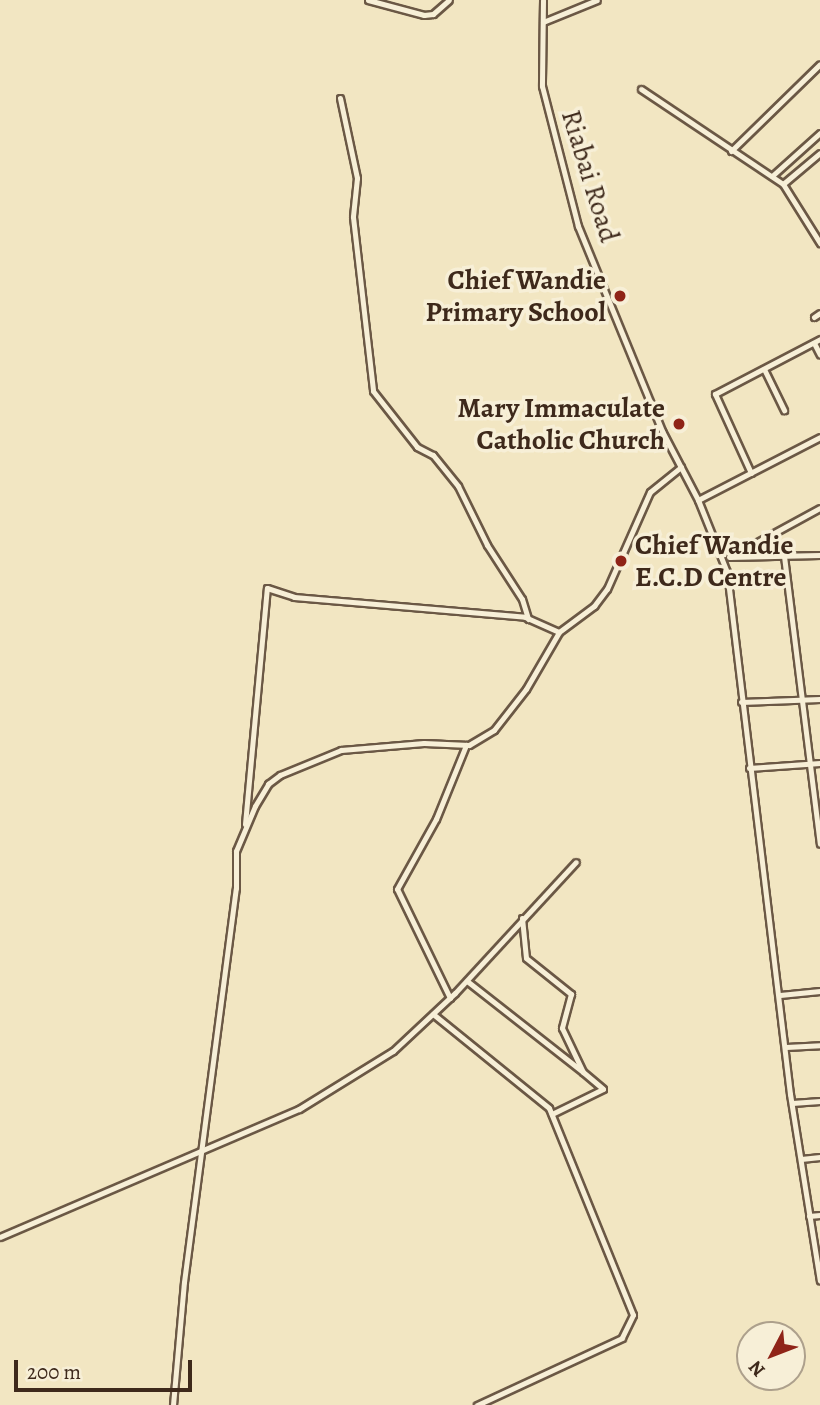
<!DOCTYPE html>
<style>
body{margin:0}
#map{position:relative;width:820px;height:1405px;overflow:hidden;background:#f2e6c2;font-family:Alegreya,serif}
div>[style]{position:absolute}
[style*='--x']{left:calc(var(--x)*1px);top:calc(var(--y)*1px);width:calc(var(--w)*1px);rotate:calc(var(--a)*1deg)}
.roads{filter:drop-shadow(2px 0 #6b5845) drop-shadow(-2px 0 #6b5845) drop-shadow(0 2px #6b5845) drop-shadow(0 -2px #6b5845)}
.minor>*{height:5px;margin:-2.5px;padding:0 2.5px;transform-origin:2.5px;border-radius:2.5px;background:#f7efd7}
.dots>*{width:19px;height:19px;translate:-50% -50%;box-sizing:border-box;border:4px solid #f7efd7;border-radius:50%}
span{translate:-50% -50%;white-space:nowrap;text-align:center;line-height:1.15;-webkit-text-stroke:7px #f7efd7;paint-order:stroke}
.street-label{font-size:28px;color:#3e291b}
.poi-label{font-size:28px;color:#3e291b;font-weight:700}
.right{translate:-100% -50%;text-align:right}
.left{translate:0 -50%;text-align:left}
.north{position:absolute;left:736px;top:1321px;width:70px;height:70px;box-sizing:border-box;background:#f7efd7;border:2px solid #ada08c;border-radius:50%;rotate:228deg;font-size:19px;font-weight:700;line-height:28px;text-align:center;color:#3e291b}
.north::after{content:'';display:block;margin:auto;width:24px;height:32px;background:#8f2418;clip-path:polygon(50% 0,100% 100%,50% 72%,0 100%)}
.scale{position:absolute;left:14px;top:1360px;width:178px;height:32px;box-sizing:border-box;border:4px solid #3e291b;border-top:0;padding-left:9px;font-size:21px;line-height:24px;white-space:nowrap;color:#3e291b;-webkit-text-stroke:5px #f7efd7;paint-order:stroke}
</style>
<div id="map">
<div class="roads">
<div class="minor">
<i style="--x:368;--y:0;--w:58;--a:15"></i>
<i style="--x:424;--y:15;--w:9;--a:-6"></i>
<i style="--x:433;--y:14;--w:21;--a:-41"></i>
<i style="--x:543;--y:0;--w:86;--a:90.7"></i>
<i style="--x:542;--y:86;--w:145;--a:75.6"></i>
<i style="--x:578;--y:226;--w:222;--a:67.7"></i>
<i style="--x:662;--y:431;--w:78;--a:62.4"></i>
<i style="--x:698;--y:500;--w:137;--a:-27.3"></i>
<i style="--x:543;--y:22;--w:58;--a:-22.2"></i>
<i style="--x:641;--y:89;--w:171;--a:33.8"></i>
<i style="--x:783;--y:184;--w:70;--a:57.9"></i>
<i style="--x:340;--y:98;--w:82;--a:78"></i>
<i style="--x:357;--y:178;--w:39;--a:96"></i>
<i style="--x:353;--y:217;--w:175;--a:83.4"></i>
<i style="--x:373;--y:391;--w:71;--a:51.8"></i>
<i style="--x:417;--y:447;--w:18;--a:27"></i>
<i style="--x:433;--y:455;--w:40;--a:51"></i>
<i style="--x:458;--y:486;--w:66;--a:63.8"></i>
<i style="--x:487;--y:545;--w:64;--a:57.1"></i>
<i style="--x:522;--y:599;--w:21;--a:73"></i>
<i style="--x:731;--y:151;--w:124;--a:-44.3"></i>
<i style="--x:772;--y:176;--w:64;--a:-41.9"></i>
<i style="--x:783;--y:184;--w:48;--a:-40"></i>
<i style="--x:814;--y:317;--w:7;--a:-34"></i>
<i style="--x:814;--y:343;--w:13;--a:63"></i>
<i style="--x:764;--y:369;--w:46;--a:64"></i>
<i style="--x:751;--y:473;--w:87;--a:-114.5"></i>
<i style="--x:715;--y:394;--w:119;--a:-27.6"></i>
<i style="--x:698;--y:500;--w:78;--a:68.1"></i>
<i style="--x:727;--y:572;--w:526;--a:83.12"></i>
<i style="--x:790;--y:1094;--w:189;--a:80.9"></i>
<i style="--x:784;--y:556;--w:290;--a:82.9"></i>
<i style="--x:729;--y:557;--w:91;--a:-1.3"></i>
<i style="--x:730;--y:557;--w:102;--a:-28.6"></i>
<i style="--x:741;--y:702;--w:79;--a:-2.2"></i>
<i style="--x:749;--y:768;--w:71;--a:-4"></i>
<i style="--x:245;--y:824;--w:237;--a:-84.7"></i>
<i style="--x:267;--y:588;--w:28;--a:18"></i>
<i style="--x:294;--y:597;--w:232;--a:4.9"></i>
<i style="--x:525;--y:617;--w:37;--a:24"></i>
<i style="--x:522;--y:918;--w:40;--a:84.3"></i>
<i style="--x:526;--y:958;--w:58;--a:38.7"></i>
<i style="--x:571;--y:994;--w:35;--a:105"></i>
<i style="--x:562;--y:1028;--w:49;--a:64.5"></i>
<i style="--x:583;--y:1072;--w:26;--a:40"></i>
<i style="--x:603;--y:1089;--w:57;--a:153.9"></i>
<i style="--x:467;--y:981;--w:147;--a:38.1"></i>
<i style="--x:780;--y:995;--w:40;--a:-5.7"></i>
<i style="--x:450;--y:998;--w:121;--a:-115.9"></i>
<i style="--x:397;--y:889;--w:80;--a:-60.9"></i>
<i style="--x:436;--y:819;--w:80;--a:-67.9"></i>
<i style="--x:433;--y:1014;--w:149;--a:39"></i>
<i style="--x:549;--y:1108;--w:223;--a:67.9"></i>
<i style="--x:633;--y:1315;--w:25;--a:116"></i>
<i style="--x:622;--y:1338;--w:160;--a:155.2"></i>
<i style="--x:786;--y:1047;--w:34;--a:-3"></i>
<i style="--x:792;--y:1103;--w:28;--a:-4"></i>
<i style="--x:801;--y:1159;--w:19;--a:-6"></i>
<i style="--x:809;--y:1216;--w:11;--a:-5"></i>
<i style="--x:0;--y:1237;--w:325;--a:-23.2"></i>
<i style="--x:299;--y:1109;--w:110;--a:-31.7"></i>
<i style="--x:393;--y:1051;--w:85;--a:-43.1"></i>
<i style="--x:455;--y:993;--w:178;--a:-47.3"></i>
<i style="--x:173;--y:1405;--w:123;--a:-84.9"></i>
<i style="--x:184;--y:1282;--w:397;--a:-82.5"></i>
<i style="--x:236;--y:888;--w:37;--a:-90"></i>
<i style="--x:236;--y:851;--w:49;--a:-67.1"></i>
<i style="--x:255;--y:806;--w:26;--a:-59"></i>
<i style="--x:268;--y:784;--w:15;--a:-37"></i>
<i style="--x:280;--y:775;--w:66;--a:-22.3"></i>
<i style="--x:341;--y:750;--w:83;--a:-4.8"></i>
<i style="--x:424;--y:743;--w:45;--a:2.5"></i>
<i style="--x:469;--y:745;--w:29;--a:-31"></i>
<i style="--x:494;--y:730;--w:52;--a:-52"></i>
<i style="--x:526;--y:689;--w:66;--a:-59.9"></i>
<i style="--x:559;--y:632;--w:44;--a:-36.6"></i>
<i style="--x:594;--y:606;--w:21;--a:-53"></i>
<i style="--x:607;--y:589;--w:106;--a:-66.1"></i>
<i style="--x:650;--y:492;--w:40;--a:-39"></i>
</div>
</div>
<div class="dots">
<i style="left:620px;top:296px;background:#8f2418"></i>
<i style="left:679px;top:424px;background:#8f2418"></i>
<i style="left:621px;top:561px;background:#8f2418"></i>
</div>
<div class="street-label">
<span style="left:590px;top:176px;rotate:73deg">Riabai Road</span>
</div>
<div class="poi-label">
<span class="right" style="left:606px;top:296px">Chief Wandie<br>Primary School</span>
<span class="right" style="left:665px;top:424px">Mary Immaculate<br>Catholic Church</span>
<span class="left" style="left:635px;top:561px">Chief Wandie<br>E.C.D Centre</span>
</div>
<div class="north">N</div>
<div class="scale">200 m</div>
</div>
